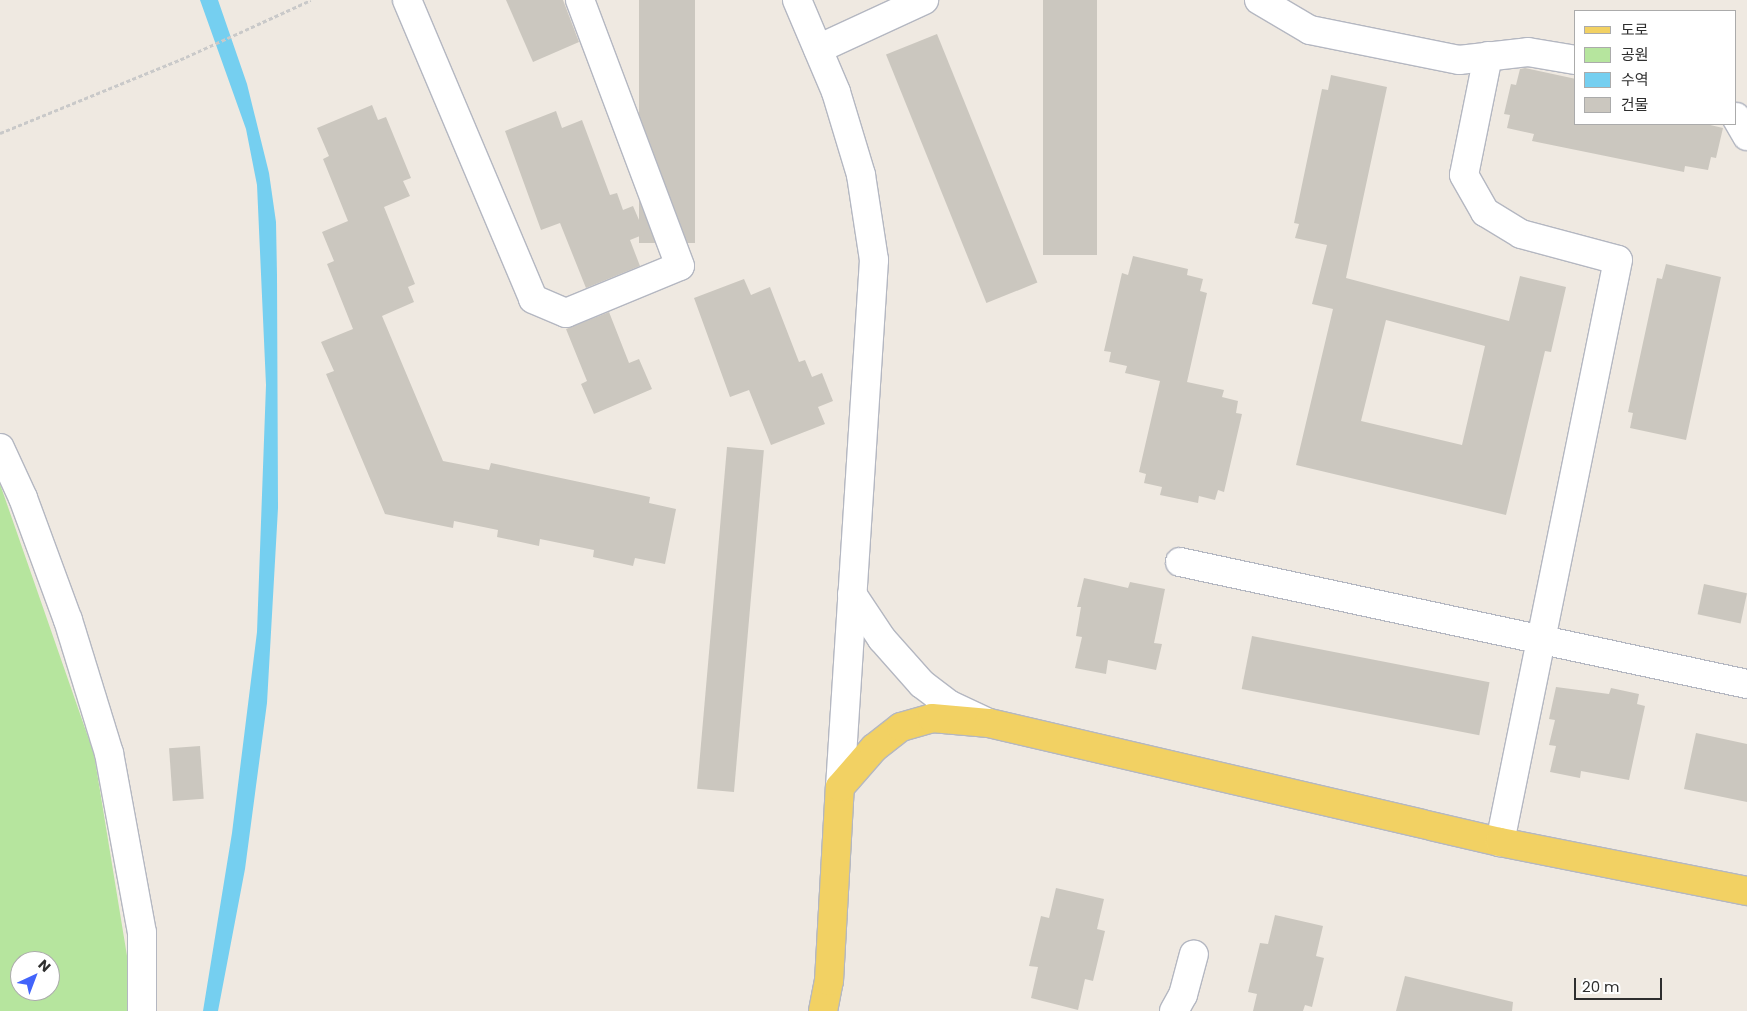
<!DOCTYPE html>
<meta charset="utf-8">
<style>
body{margin:0}
#map{position:relative;width:1747px;height:1011px;overflow:hidden;background:#efe9e1;font-family:Poppins,"Noto Sans KR",sans-serif}
div>[style]{position:absolute}
[style*='--x']{left:calc(var(--x)*1px);top:calc(var(--y)*1px);width:calc(var(--w)*1px);rotate:calc(var(--a)*1deg)}
.green>*{inset:0;background:#b6e59e}
.water>*{inset:0;background:#75cff0}
.building>*{inset:0;background:#cbc7bf;transform-origin:0 0}
.path>*{height:3px;margin-top:-1.5px;transform-origin:0;background:repeating-linear-gradient(90deg,#c9c9c9 0 4px,transparent 0 6.5px)}
.roads{filter:drop-shadow(1px 0 #b4b7c1) drop-shadow(-1px 0 #b4b7c1) drop-shadow(0 1px #b4b7c1) drop-shadow(0 -1px #b4b7c1)}
.minor>*{height:28px;margin:-14px;padding:0 14px;transform-origin:14px;border-radius:14px;background:#fff}
.major>*{height:28px;margin:-14px;padding:0 14px;transform-origin:14px;border-radius:14px;background:#f2d163}
span{translate:-50% -50%;white-space:nowrap;text-align:center;line-height:1.15;-webkit-text-stroke:4.5px #fff;paint-order:stroke}
.legend{position:absolute;left:1574px;top:10px;width:162px;height:115px;box-sizing:border-box;background:#fff;border:1px solid #ababab;margin:0;padding:6px 9px;list-style:none;font-size:15px;color:#2e2e2e}
.legend li{display:flex;align-items:center;gap:10px;height:25px}
.legend b{width:25px;border:1px solid #ababab}
.north{position:absolute;left:10px;top:951px;width:50px;height:50px;box-sizing:border-box;background:#fff;border:1px solid #ababab;border-radius:50%;rotate:43deg;font-size:14px;font-weight:700;line-height:20px;text-align:center;color:#2e2e2e}
.north::after{content:'';display:block;margin:auto;width:18px;height:22px;background:#4264fb;clip-path:polygon(50% 0,100% 100%,50% 72%,0 100%)}
.scale{position:absolute;left:1574px;top:978px;width:88px;height:22px;box-sizing:border-box;border:2px solid #2e2e2e;border-top:0;padding-left:6px;font-size:15px;line-height:18px;white-space:nowrap;color:#2e2e2e;-webkit-text-stroke:4px #fff;paint-order:stroke}
</style>
<div id="map">
<div class="green">
<i style="clip-path:polygon(evenodd,0 484px,94px 754px,128px 962px,128px 1011px,0 1011px,0 484px,20px 961px,50px 961px,50px 991px,20px 991px,20px 961px)"></i>
</div>
<div class="water">
<i style="clip-path:polygon(200px 0,218px 0,247px 84px,269px 173px,276px 222px,277px 275px,278px 508px,267px 703px,245px 869px,218px 1011px,203px 1011px,232px 833px,257px 632px,266px 385px,257px 185px,246px 129px)"></i>
</div>
<div class="building">
<i style="clip-path:polygon(506px 0,563px 0,579px 42px,533px 62px)"></i>
<i style="left:639px;top:0;width:56px;height:243px"></i>
<i style="left:1043px;top:0;width:54px;height:255px"></i>
<i style="left:937px;top:34px;width:268px;height:55px;rotate:68deg"></i>
<i style="clip-path:polygon(1525px 68px,1576px 79px,1576px 124px,1706px 124px,1723px 128px,1716px 158px,1711px 157px,1708px 170px,1685px 166px,1684px 172px,1532px 141px,1534px 134px,1507px 128px,1510px 115px,1504px 114px,1511px 84px,1516px 85px,1520px 69px)"></i>
<i style="clip-path:polygon(evenodd,1331px 75px,1387px 87px,1346px 278px,1509px 321px,1520px 276px,1566px 287px,1551px 352px,1545px 351px,1506px 515px,1296px 465px,1333px 309px,1312px 304px,1327px 245px,1295px 238px,1299px 224px,1294px 223px,1322px 89px,1328px 90px,1331px 75px,1386px 320px,1485px 346px,1462px 445px,1361px 421px,1386px 320px)"></i>
<i style="clip-path:polygon(372px 105px,378px 120px,386px 117px,411px 178px,403px 181px,410px 196px,384px 207px,415px 284px,408px 287px,414px 302px,382px 316px,443px 461px,489px 470px,491px 463px,650px 497px,649px 503px,676px 509px,665px 564px,635px 558px,633px 566px,593px 557px,594px 550px,540px 539px,539px 546px,497px 537px,498px 530px,454px 521px,453px 528px,385px 514px,326px 374px,334px 371px,321px 342px,353px 329px,327px 264px,334px 261px,322px 232px,348px 221px,323px 159px,329px 156px,317px 128px)"></i>
<i style="clip-path:polygon(556px 111px,562px 128px,582px 120px,610px 195px,617px 193px,623px 210px,633px 206px,645px 234px,630px 240px,640px 266px,586px 288px,560px 223px,541px 230px,505px 131px)"></i>
<i style="clip-path:polygon(1133px 256px,1188px 269px,1187px 275px,1203px 279px,1200px 291px,1207px 293px,1187px 382px,1224px 390px,1222px 397px,1238px 401px,1236px 413px,1242px 414px,1224px 492px,1218px 490px,1215px 500px,1199px 496px,1198px 503px,1160px 495px,1162px 487px,1144px 483px,1146px 474px,1139px 472px,1160px 381px,1125px 373px,1127px 366px,1109px 362px,1111px 352px,1104px 351px,1122px 273px,1128px 275px)"></i>
<i style="clip-path:polygon(1666px 264px,1721px 277px,1686px 440px,1630px 428px,1633px 413px,1628px 412px,1657px 278px,1662px 279px)"></i>
<i style="clip-path:polygon(744px 279px,751px 295px,770px 287px,799px 362px,805px 360px,812px 377px,822px 373px,833px 401px,818px 407px,825px 424px,771px 445px,749px 390px,730px 397px,694px 298px)"></i>
<i style="clip-path:polygon(609px 312px,629px 363px,639px 359px,652px 389px,594px 414px,581px 384px,587px 381px,566px 329px)"></i>
<i style="left:727px;top:447px;width:37px;height:343px;rotate:5deg"></i>
<i style="clip-path:polygon(1084px 578px,1128px 588px,1130px 582px,1165px 589px,1154px 643px,1162px 644px,1156px 670px,1108px 660px,1106px 674px,1075px 668px,1082px 637px,1076px 636px,1081px 607px,1077px 607px)"></i>
<i style="left:1704px;top:584px;width:44px;height:31px;rotate:12deg"></i>
<i style="left:1252px;top:636px;width:242px;height:54px;rotate:11deg"></i>
<i style="clip-path:polygon(1556px 687px,1609px 694px,1611px 688px,1639px 694px,1637px 704px,1645px 706px,1629px 780px,1581px 771px,1580px 778px,1550px 772px,1556px 746px,1549px 745px,1555px 720px,1549px 719px)"></i>
<i style="clip-path:polygon(1696px 733px,1747px 744px,1747px 802px,1684px 789px)"></i>
<i style="left:200px;top:746px;width:53px;height:31px;rotate:86deg"></i>
<i style="clip-path:polygon(1056px 888px,1104px 899px,1097px 929px,1105px 931px,1093px 981px,1085px 979px,1078px 1010px,1031px 998px,1038px 967px,1029px 966px,1041px 916px,1049px 918px)"></i>
<i style="clip-path:polygon(1275px 915px,1323px 926px,1316px 956px,1324px 958px,1312px 1007px,1305px 1005px,1303px 1011px,1253px 1011px,1257px 994px,1248px 992px,1260px 943px,1268px 944px)"></i>
<i style="clip-path:polygon(1405px 976px,1513px 1002px,1512px 1011px,1396px 1011px)"></i>
</div>
<div class="path">
<i style="--x:0;--y:133;--w:201;--a:-22.2"></i>
<i style="--x:186;--y:57;--w:137;--a:-24.5"></i>
</div>
<div class="roads">
<div class="minor">
<i style="--x:407;--y:0;--w:324;--a:67.1"></i>
<i style="--x:533;--y:299;--w:36;--a:23"></i>
<i style="--x:566;--y:313;--w:123;--a:-22.4"></i>
<i style="--x:680;--y:266;--w:284;--a:-110.6"></i>
<i style="--x:797;--y:0;--w:100;--a:67"></i>
<i style="--x:836;--y:92;--w:87;--a:73.2"></i>
<i style="--x:861;--y:175;--w:86;--a:81.3"></i>
<i style="--x:874;--y:260;--w:528;--a:93.69"></i>
<i style="--x:1259;--y:0;--w:59;--a:30.5"></i>
<i style="--x:1310;--y:30;--w:152;--a:11.4"></i>
<i style="--x:1459;--y:60;--w:69;--a:-6.6"></i>
<i style="--x:1528;--y:52;--w:49;--a:9.5"></i>
<i style="--x:818;--y:49;--w:117;--a:-24.8"></i>
<i style="--x:1488;--y:56;--w:121;--a:101.4"></i>
<i style="--x:1464;--y:175;--w:43;--a:60.4"></i>
<i style="--x:1485;--y:212;--w:42;--a:31.4"></i>
<i style="--x:1521;--y:234;--w:100;--a:15"></i>
<i style="--x:1618;--y:260;--w:594;--a:101.46"></i>
<i style="--x:1736;--y:117;--w:22;--a:60"></i>
<i style="--x:0;--y:448;--w:55;--a:65.3"></i>
<i style="--x:23;--y:498;--w:130;--a:69.8"></i>
<i style="--x:68;--y:620;--w:139;--a:72.9"></i>
<i style="--x:109;--y:753;--w:183;--a:79.6"></i>
<i style="--x:142;--y:933;--w:78;--a:90"></i>
<i style="--x:1180;--y:562;--w:580;--a:12.14"></i>
<i style="--x:852;--y:594;--w:54;--a:56.3"></i>
<i style="--x:882;--y:639;--w:60;--a:48.4"></i>
<i style="--x:922;--y:684;--w:35;--a:37"></i>
<i style="--x:950;--y:705;--w:40;--a:25"></i>
<i style="--x:1174;--y:1011;--w:18;--a:-61"></i>
<i style="--x:1183;--y:995;--w:42;--a:-75"></i>
</div>
<div class="major">
<i style="--x:823;--y:1011;--w:31;--a:-79"></i>
<i style="--x:829;--y:981;--w:194;--a:-86.8"></i>
<i style="--x:840;--y:787;--w:52;--a:-48.9"></i>
<i style="--x:874;--y:748;--w:34;--a:-38"></i>
<i style="--x:901;--y:727;--w:32;--a:-16"></i>
<i style="--x:932;--y:718;--w:57;--a:5"></i>
<i style="--x:989;--y:723;--w:525;--a:13.11"></i>
<i style="--x:1500;--y:842;--w:252;--a:11.2"></i>
</div>
</div>
<ul class="legend">
<li><b style="height:6px;background:#f2d163"></b>도로</li>
<li><b style="height:14px;background:#b6e59e"></b>공원</li>
<li><b style="height:14px;background:#75cff0"></b>수역</li>
<li><b style="height:14px;background:#cbc7bf"></b>건물</li>
</ul>
<div class="north">N</div>
<div class="scale">20 m</div>
</div>
